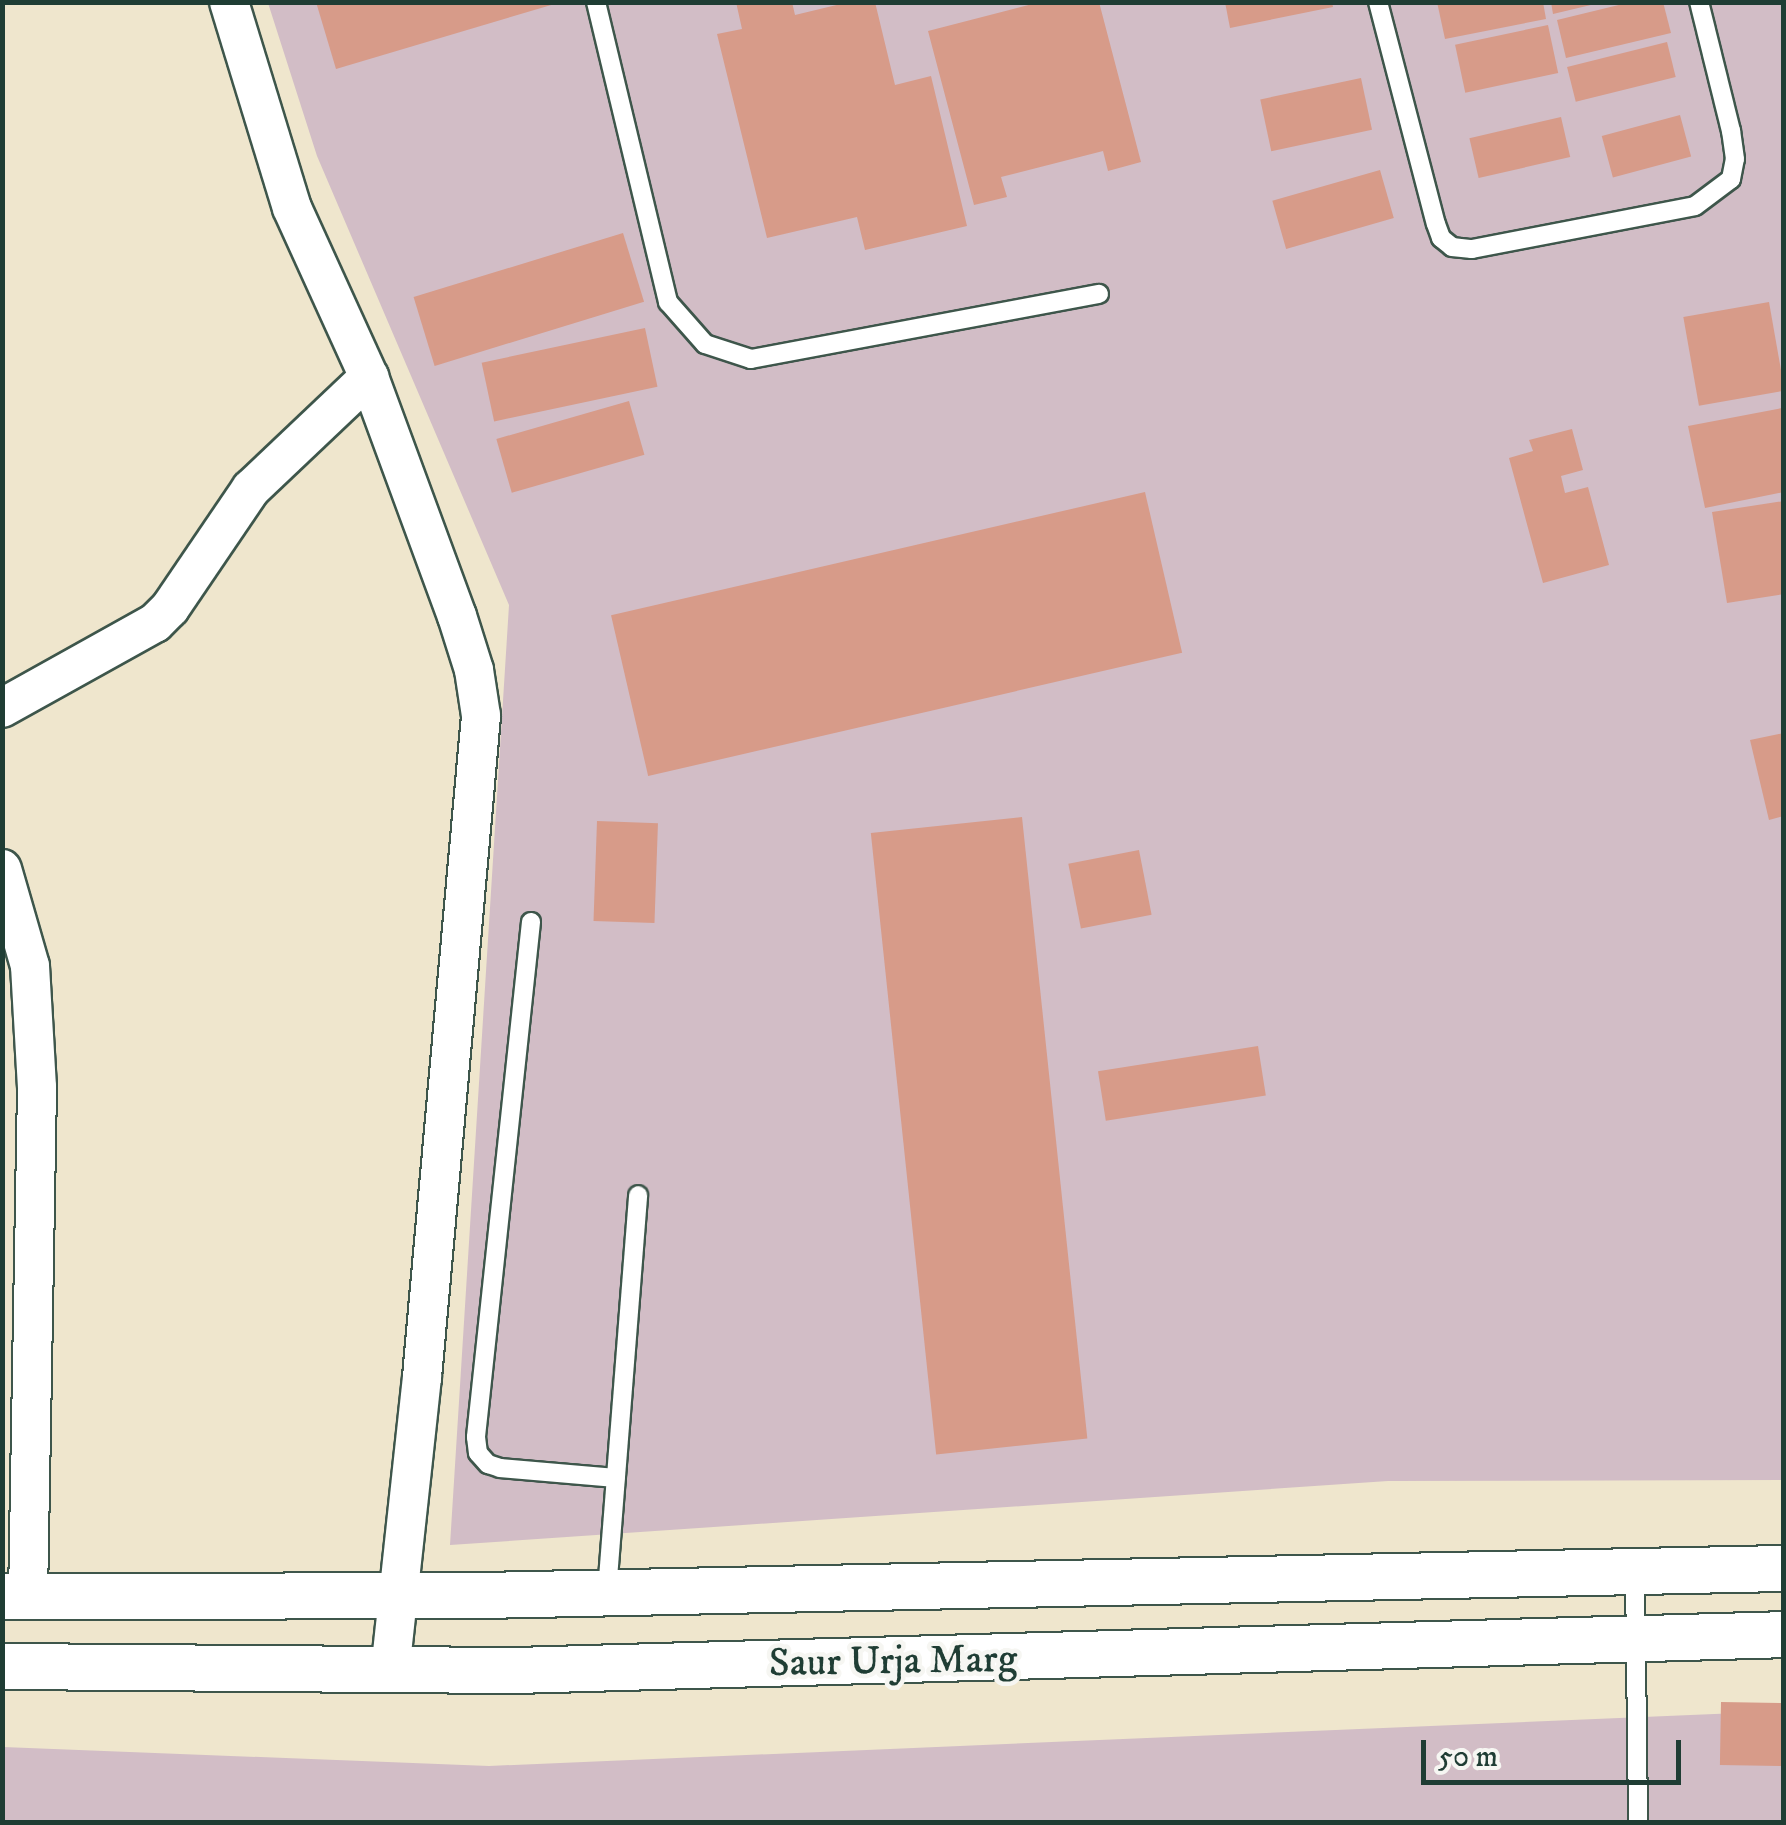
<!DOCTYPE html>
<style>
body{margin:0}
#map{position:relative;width:1786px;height:1825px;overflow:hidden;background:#efe6cd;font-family:"IM FELL DW Pica",serif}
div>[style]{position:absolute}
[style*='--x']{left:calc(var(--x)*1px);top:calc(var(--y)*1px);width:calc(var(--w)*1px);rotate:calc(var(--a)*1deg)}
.industrial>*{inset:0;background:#d2bdc6}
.building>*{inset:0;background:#d79b89;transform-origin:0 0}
.roads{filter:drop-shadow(2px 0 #3e564b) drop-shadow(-2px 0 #3e564b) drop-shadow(0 2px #3e564b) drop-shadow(0 -2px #3e564b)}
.service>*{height:18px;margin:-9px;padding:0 9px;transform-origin:9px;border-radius:9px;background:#fff}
.minor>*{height:38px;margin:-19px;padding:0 19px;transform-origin:19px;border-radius:19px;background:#fff}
.tertiary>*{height:45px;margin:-22.5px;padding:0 22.5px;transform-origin:22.5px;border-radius:22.5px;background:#fff}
span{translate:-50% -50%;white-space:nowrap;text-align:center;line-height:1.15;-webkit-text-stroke:9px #f6f6f2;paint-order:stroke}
.street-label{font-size:40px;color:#1f3d34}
.frame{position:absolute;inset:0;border:5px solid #1f3d34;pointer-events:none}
.scale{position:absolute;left:1421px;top:1740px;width:260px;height:45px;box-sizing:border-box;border:5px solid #1f3d34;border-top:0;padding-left:12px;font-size:30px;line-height:35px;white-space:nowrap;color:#1f3d34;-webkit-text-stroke:8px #f6f6f2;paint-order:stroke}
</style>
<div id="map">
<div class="industrial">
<i style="clip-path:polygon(268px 3px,1783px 3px,1783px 1480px,1388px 1481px,450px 1545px,509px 605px,317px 156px)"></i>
<i style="clip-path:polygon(1783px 1711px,1783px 1822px,3px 1822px,3px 1747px,489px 1766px)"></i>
</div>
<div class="building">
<i style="clip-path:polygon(316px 2px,558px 2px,558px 3px,336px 69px)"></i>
<i style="clip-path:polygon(736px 2px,792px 2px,795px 15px,849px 2px,875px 2px,895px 85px,931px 76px,967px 226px,865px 250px,857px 217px,767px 238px,717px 34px,742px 29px)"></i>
<i style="clip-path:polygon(1040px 2px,1099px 2px,1141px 162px,1108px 171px,1103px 151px,1001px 177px,1007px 197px,974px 205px,928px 31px)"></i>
<i style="clip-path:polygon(1225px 2px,1332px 2px,1333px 7px,1230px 28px)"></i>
<i style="clip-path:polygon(1437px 2px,1543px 2px,1546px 19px,1445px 39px)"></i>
<i style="clip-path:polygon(1551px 2px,1595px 2px,1595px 4px,1553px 14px)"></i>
<i style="clip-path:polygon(1631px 2px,1663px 2px,1671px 33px,1566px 58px,1557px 20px)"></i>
<i style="left:1548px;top:25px;width:49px;height:95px;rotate:78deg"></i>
<i style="left:1667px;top:42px;width:36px;height:103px;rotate:76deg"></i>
<i style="left:1361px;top:78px;width:53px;height:103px;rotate:78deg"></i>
<i style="left:1680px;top:115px;width:43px;height:81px;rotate:75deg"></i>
<i style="left:1561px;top:117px;width:41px;height:94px;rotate:77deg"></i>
<i style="left:1380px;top:170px;width:50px;height:112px;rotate:74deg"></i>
<i style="left:623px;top:233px;width:72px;height:219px;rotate:73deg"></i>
<i style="left:1769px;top:302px;width:90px;height:87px;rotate:80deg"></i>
<i style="left:645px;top:328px;width:60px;height:167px;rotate:78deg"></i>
<i style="left:629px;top:401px;width:56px;height:138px;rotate:74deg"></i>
<i style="clip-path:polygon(1782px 408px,1784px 492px,1705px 508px,1688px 426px)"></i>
<i style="clip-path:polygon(1572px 429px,1583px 470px,1561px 476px,1565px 493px,1588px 487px,1609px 565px,1543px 583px,1509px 458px,1533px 451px,1529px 440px)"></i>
<i style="left:1145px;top:492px;width:165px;height:548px;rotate:77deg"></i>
<i style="clip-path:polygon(1784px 501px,1784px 594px,1727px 603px,1712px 512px)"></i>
<i style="clip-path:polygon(1784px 733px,1784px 816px,1769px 820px,1750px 740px)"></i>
<i style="left:1022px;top:817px;width:625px;height:152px;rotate:84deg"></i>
<i style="left:597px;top:821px;width:61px;height:100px;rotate:2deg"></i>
<i style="left:1139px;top:850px;width:66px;height:72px;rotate:79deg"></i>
<i style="left:1258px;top:1046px;width:50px;height:162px;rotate:81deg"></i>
<i style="left:1721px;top:1702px;width:63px;height:63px;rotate:1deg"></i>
</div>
<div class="roads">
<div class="service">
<i style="--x:596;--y:2;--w:309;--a:76.5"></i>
<i style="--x:668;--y:302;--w:56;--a:48.6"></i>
<i style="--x:705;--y:344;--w:48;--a:18.1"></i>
<i style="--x:751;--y:359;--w:354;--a:-10.6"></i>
<i style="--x:1378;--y:2;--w:229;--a:75.4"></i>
<i style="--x:1436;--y:224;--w:15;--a:70"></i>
<i style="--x:1441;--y:238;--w:14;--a:39"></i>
<i style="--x:1452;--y:247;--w:20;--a:6"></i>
<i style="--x:1472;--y:249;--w:227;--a:-10.9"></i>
<i style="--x:1695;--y:206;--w:45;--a:-36.9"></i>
<i style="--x:1731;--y:179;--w:20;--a:-79"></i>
<i style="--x:1735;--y:159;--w:28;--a:-98"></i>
<i style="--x:1731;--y:131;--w:133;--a:-103.9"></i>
<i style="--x:531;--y:922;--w:518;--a:96.1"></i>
<i style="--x:476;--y:1437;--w:16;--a:83"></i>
<i style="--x:478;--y:1453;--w:15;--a:48"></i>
<i style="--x:488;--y:1464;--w:13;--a:18"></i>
<i style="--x:500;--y:1468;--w:116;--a:4.9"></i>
<i style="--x:1635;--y:1573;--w:249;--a:89.3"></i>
<i style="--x:607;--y:1591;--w:397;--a:-85.5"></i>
</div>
<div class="minor">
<i style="--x:229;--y:2;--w:215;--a:73"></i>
<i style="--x:292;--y:208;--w:186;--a:65.5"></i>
<i style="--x:369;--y:377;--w:255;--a:69.8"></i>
<i style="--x:457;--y:616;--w:57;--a:72.5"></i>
<i style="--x:474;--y:670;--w:47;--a:81.3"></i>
<i style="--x:481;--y:716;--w:664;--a:95.1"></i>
<i style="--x:422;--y:1377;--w:296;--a:96.2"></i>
<i style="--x:2;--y:708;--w:175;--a:-29.1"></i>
<i style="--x:155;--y:623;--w:21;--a:-45"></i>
<i style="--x:170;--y:608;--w:144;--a:-55.8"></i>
<i style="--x:251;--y:489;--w:163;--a:-43.5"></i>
<i style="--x:2;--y:869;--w:101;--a:73.9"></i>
<i style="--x:30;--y:966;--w:121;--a:86.7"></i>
<i style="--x:37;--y:1087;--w:509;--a:91.01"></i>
</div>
<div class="tertiary">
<i style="--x:2;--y:1596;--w:480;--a:-0.1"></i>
<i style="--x:482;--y:1595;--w:1302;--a:-1.19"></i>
<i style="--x:2;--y:1666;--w:513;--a:0.45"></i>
<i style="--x:515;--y:1670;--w:1270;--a:-1.62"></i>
</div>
</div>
<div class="street-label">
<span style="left:893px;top:1662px;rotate:-1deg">Saur Urja Marg</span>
</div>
<div class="frame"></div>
<div class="scale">50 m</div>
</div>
